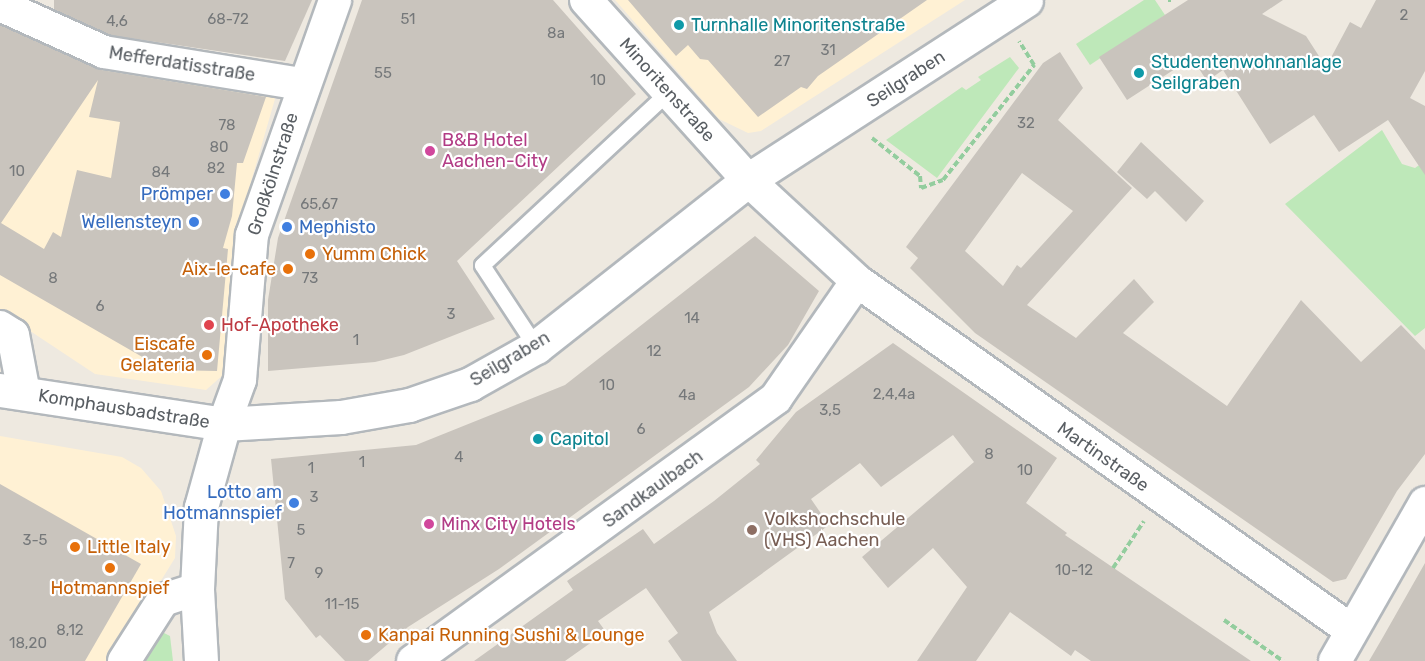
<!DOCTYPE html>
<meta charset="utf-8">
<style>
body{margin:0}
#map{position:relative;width:1425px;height:661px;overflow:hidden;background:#eee9e0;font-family:Rubik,sans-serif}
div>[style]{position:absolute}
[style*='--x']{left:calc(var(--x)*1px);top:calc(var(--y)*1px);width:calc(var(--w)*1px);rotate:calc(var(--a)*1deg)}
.commercial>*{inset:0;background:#fff1d4}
.green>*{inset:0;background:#bee8b9}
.building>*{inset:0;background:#c9c4bd}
.path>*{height:4px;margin-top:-2px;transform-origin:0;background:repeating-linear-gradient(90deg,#93cd9e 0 6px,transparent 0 9px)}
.roads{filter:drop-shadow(2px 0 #b3b8bc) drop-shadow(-2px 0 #b3b8bc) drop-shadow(0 2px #b3b8bc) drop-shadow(0 -2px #b3b8bc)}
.lane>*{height:15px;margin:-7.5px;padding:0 7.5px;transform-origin:7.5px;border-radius:7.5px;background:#fff}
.street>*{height:32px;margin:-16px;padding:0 16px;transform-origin:16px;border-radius:16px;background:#fff}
.secondary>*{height:33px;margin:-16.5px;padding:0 16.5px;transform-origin:16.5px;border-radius:16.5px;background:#fff}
.dots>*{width:16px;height:16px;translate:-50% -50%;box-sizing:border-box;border:3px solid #fff;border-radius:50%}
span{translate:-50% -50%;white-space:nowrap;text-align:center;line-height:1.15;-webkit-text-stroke:4.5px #fff;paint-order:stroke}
.number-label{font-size:15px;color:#75787a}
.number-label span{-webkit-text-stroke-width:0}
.culture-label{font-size:18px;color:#0d838f}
.left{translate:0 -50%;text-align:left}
.street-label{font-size:18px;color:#595e63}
.hotel-label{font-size:18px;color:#b23c85}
.shop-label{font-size:18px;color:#366cbe}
.right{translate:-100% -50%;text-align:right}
.food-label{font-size:18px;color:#c56008}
.health-label{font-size:18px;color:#be3a42}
.education-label{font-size:18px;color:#785e54}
</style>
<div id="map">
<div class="commercial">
<i style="clip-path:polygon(615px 0,965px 0,761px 131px,748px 133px,719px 119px)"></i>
<i style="clip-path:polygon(0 14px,263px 84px,275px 99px,235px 237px,223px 375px,206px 390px,95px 374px,0 311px)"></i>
<i style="clip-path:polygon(0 436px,122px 457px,141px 468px,161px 491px,176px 536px,175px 558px,111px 661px,0 661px)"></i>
</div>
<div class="green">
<i style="clip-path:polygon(1144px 0,1155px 0,1165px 15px,1090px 65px,1076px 44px)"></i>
<i style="clip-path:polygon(1010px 57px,1019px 68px,937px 178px,886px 140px,962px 87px,966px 90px,981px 80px,978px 77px)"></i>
<i style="clip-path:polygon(1382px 130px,1402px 164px,1415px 168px,1425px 161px,1425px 328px,1415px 336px,1285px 204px)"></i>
<i style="clip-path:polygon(158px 630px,170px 636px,173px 661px,139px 661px)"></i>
</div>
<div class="building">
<i style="clip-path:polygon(54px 0,312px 0,285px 61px,109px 35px,54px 10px)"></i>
<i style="clip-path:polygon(362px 0,553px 0,636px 94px,457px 261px,495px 319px,404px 355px,375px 362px,268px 371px,268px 300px,278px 238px)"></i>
<i style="clip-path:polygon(628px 0,927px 0,818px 76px,807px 89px,801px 87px,758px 117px,708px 60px,700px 59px,688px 45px,676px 56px)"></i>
<i style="clip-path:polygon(1188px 0,1283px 0,1262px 14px,1306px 36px,1326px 67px,1350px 22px,1361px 28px,1376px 0,1425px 0,1425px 71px,1410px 98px,1425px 106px,1425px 175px,1388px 120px,1339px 152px,1314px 115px,1270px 144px,1223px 70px,1207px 81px,1192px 58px,1127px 100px,1099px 57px)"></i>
<i style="clip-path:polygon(evenodd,0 25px,101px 70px,266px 97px,243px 163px,237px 163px,232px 216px,223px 248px,228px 249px,217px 371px,165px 370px,0 275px,0 25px,98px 80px,89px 117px,120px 122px,111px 178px,77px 170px,61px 237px,53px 232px,44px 249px,1px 223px,98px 80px)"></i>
<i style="clip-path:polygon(evenodd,1060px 52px,1083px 88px,1058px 120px,1132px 188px,1027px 305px,1076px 338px,1134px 279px,1154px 302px,1123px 333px,1227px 406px,1301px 300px,1361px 362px,1401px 325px,1425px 350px,1425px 454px,1397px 491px,1346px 579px,1333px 582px,975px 333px,910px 268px,918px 258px,906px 247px,1043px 63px,1060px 52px,1022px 173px,1073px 211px,1021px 268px,1017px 265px,1003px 286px,965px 251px,1022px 173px)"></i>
<i style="clip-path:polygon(1141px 142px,1204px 201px,1186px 222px,1155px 191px,1147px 199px,1117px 172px)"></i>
<i style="clip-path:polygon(755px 236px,819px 291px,788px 345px,749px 387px,499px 569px,408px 627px,368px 661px,345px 661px,320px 635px,316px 638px,285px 599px,271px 459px,416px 445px,565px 385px)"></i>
<i style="clip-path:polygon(893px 343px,1057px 458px,1026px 503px,1067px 533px,1065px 535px,1251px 661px,1091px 661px,1075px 650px,1071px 656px,1010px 612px,976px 661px,917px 661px,967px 587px,933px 548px,888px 588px,862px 557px,974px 462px,953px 435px,881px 487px,860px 463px,811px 499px,829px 525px,709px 612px,717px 633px,737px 661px,682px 661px,668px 641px,678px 633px,646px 588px,598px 621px,606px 632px,565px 661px,474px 661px,573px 590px,567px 581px,643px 529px,654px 544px,714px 501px,760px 464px,756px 460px,796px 412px)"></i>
<i style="clip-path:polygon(0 484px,141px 564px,85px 661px,0 661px)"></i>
<i style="clip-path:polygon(1425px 563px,1425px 661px,1369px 661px,1383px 637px)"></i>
</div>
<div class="path">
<i style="--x:1168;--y:0;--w:3;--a:0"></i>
<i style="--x:872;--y:138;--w:61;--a:38.4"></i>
<i style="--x:920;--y:176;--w:12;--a:85"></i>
<i style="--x:921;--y:188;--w:23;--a:-20"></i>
<i style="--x:943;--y:180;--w:147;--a:-51.6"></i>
<i style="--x:1034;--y:65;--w:28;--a:-122"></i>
<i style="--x:1113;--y:568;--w:56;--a:-56.6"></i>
<i style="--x:1224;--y:620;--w:72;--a:34.8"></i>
</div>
<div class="roads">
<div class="lane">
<i style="--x:536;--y:347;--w:98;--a:-123.4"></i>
<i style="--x:482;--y:265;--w:254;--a:-42.9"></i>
</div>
<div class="street">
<i style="--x:586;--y:0;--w:242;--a:48"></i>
<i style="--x:748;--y:180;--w:149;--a:42.8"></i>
<i style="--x:857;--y:281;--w:605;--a:35.24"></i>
<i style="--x:0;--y:5;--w:114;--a:24.3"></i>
<i style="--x:104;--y:52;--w:201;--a:9.2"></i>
<i style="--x:0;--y:327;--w:15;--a:32"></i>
<i style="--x:13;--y:335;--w:59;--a:79.3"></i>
<i style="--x:224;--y:424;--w:47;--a:-70"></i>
<i style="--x:240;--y:380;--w:145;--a:-85.3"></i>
<i style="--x:252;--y:235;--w:249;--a:-70.5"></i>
<i style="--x:124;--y:661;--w:72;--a:-57.4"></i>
<i style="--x:163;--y:600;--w:36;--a:-18"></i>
<i style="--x:413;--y:661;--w:448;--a:-35.9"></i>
<i style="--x:776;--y:398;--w:142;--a:-55.3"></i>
<i style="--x:1335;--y:661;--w:182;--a:-60.3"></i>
</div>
<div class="secondary">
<i style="--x:0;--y:390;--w:227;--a:8.6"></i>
<i style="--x:224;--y:424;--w:117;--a:-3.4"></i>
<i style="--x:341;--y:417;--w:69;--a:-10"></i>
<i style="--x:409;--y:405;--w:65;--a:-19"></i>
<i style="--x:470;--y:384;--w:76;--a:-29.3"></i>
<i style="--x:536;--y:347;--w:270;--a:-38.2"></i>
<i style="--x:748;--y:180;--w:331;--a:-32.9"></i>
<i style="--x:201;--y:661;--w:72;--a:-93.2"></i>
<i style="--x:197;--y:589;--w:82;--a:-87.2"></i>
<i style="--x:201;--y:507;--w:86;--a:-74.5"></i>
</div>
</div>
<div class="dots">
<i style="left:679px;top:25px;background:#0f9aa8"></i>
<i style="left:1139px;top:73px;background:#0f9aa8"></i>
<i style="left:430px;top:151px;background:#d1479c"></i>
<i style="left:225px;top:194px;background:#3f7fe0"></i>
<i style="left:194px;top:222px;background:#3f7fe0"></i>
<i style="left:287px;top:227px;background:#3f7fe0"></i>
<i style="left:310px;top:254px;background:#e8710a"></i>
<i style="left:288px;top:269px;background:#e8710a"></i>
<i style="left:209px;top:325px;background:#e0444e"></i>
<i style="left:207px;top:355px;background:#e8710a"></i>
<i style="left:538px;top:439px;background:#0f9aa8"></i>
<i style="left:294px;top:503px;background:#3f7fe0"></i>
<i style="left:429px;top:524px;background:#d1479c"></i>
<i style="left:752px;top:530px;background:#8d6e63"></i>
<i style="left:75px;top:547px;background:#e8710a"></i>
<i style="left:110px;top:568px;background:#e8710a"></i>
<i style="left:366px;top:635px;background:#e8710a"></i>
</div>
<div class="number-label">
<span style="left:1404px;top:16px">2</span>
<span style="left:228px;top:20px">68-72</span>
<span style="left:408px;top:20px">51</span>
<span style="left:117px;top:22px">4,6</span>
<span style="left:556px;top:34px">8a</span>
<span style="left:828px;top:51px">31</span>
<span style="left:782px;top:62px">27</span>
<span style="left:383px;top:74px">55</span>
<span style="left:598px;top:81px">10</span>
<span style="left:1026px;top:124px">32</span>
<span style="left:227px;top:126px">78</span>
<span style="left:219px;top:148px">80</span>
<span style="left:216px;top:169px">82</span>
<span style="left:17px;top:172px">10</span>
<span style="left:161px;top:173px">84</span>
<span style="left:319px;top:205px">65,67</span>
<span style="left:53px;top:279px">8</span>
<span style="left:310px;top:279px">73</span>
<span style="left:100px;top:307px">6</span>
<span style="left:451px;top:315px">3</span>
<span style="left:692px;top:319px">14</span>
<span style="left:356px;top:341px">1</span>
<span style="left:654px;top:352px">12</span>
<span style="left:607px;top:386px">10</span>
<span style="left:894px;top:395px">2,4,4a</span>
<span style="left:687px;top:396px">4a</span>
<span style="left:830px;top:411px">3,5</span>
<span style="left:641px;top:430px">6</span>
<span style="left:989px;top:455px">8</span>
<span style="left:459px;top:458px">4</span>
<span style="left:362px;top:463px">1</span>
<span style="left:311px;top:469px">1</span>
<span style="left:1025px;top:471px">10</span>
<span style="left:314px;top:498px">3</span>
<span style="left:301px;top:531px">5</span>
<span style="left:35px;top:541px">3-5</span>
<span style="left:291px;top:564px">7</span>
<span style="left:1074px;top:571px">10-12</span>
<span style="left:319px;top:574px">9</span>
<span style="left:342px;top:605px">11-15</span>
<span style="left:70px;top:631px">8,12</span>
<span style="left:28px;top:644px">18,20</span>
</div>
<div class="culture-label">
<span class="left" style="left:691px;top:25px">Turnhalle Minoritenstraße</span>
<span class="left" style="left:1151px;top:73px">Studentenwohnanlage<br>Seilgraben</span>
<span class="left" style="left:550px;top:439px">Capitol</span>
</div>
<div class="street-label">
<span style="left:182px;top:64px;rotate:9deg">Mefferdatisstraße</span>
<span style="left:906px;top:79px;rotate:-33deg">Seilgraben</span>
<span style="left:667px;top:90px;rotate:48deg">Minoritenstraße</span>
<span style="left:273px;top:174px;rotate:-72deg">Großkölnstraße</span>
<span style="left:510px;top:359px;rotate:-31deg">Seilgraben</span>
<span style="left:124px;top:409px;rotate:9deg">Komphausbadstraße</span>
<span style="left:1103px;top:457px;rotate:35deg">Martinstraße</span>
<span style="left:653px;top:489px;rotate:-36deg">Sandkaulbach</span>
</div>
<div class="hotel-label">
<span class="left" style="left:442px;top:151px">B&amp;B Hotel<br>Aachen-City</span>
<span class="left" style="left:441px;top:524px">Minx City Hotels</span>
</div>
<div class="shop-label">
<span class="right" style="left:213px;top:194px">Prömper</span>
<span class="right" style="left:182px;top:222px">Wellensteyn</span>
<span class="left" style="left:299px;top:227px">Mephisto</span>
<span class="right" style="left:282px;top:503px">Lotto am<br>Hotmannspief</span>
</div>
<div class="food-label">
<span class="left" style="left:322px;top:254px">Yumm Chick</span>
<span class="right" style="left:276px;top:269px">Aix-le-cafe</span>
<span class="right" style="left:195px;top:355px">Eiscafe<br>Gelateria</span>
<span class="left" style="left:87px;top:547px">Little Italy</span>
<span style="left:110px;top:588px">Hotmannspief</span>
<span class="left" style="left:378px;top:635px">Kanpai Running Sushi &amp; Lounge</span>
</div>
<div class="health-label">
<span class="left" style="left:221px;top:325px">Hof-Apotheke</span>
</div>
<div class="education-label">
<span class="left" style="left:764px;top:530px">Volkshochschule<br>(VHS) Aachen</span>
</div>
</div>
